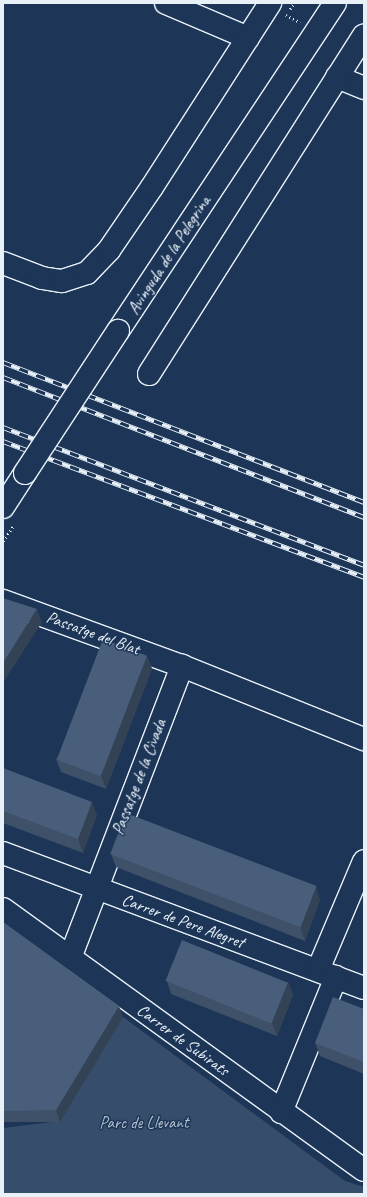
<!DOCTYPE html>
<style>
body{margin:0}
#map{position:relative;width:367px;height:1197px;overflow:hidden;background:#1d3557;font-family:Caveat,sans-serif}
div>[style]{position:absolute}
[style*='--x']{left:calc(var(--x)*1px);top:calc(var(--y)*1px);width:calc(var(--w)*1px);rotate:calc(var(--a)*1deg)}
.green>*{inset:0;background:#374d6c}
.path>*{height:2.5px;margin-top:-1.25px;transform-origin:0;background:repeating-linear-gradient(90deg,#e8f1f8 0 1px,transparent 0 4px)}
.roads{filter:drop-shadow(1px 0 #e8f1f8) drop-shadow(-1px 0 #e8f1f8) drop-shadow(0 1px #e8f1f8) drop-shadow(0 -1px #e8f1f8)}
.street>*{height:22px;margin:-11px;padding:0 11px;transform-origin:11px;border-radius:11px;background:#1d3557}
.secondary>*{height:22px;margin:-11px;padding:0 11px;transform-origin:11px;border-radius:11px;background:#1d3557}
.rail>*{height:4.5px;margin-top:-2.25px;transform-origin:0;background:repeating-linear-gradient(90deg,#1d3557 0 9px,#e8f1f8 0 18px);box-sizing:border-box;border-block:1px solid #e8f1f8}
.bridges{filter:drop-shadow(1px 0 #e8f1f8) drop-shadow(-1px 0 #e8f1f8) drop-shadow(0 1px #e8f1f8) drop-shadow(0 -1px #e8f1f8)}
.secondary-bridge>*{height:22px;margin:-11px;padding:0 11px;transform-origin:11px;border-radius:11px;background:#1d3557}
.wall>*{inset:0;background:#3f5169}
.shaded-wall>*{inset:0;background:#334255}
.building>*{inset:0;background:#495e7a;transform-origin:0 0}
span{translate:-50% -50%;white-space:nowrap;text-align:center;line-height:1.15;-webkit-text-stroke:3px #1d3557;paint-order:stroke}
.street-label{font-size:17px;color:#e8f1f8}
.park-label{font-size:17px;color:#b3c0ce}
.frame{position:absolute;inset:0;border:4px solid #e8f1f8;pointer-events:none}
</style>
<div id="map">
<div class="green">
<i style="clip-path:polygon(123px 1017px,345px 1181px,364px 1187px,364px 1194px,3px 1194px,3px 1128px,60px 1121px)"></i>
</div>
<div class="path">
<i style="--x:290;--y:9;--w:7;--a:-56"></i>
<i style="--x:286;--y:15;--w:16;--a:27"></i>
<i style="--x:3;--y:541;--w:18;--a:-56"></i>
</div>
<div class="roads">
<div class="street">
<i style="--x:166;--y:3;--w:89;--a:23.1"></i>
<i style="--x:337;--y:77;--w:29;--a:22"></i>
<i style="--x:3;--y:263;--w:42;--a:21"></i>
<i style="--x:42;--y:278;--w:20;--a:9"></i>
<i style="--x:62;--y:281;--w:26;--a:-18"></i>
<i style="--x:87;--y:273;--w:32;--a:-46"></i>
<i style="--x:109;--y:250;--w:76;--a:-55.7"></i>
<i style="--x:152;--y:187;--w:219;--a:-57.3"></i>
<i style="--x:149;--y:374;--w:401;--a:-57.6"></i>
<i style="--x:3;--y:601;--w:190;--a:20"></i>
<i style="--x:182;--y:666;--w:196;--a:21.9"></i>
<i style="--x:3;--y:853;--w:385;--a:20.5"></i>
<i style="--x:3;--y:909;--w:445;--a:35.9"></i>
<i style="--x:70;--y:958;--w:313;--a:-69"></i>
<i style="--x:318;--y:970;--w:118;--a:-67.1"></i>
<i style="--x:281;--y:1112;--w:146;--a:-67.8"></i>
</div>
<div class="secondary">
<i style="--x:118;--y:331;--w:393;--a:-56.5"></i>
<i style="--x:3;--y:507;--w:40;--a:-57.1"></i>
</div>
</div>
<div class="rail">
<i style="--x:3;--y:362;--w:387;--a:21.2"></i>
<i style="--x:3;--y:377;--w:387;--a:21.2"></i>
<i style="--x:3;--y:427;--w:386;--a:20.9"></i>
<i style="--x:3;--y:441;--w:386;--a:20.6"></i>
</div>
<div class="bridges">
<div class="secondary-bridge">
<i style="--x:25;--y:473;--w:170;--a:-56.8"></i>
</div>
</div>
<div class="wall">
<i style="clip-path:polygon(147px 656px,152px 669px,106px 789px,61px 772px,56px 759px)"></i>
<i style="clip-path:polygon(3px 768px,97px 815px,83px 853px,3px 823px)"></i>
<i style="clip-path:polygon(111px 854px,320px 900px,305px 941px,116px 867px)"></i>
<i style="clip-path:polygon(3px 922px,123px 1017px,60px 1122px,3px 1122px)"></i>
<i style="clip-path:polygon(167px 981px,288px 982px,293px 995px,277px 1036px,171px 994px)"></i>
<i style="clip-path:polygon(364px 1009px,364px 1074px,320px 1056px,315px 1043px)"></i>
</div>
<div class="shaded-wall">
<i style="clip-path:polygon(37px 609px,42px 622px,3px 683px,3px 663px)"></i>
<i style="clip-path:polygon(147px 656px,152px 669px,106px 789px,101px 776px)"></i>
<i style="clip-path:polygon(92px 802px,97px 815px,83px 853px,78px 839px)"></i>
<i style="clip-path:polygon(316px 887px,320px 900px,305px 941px,300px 927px)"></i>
<i style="clip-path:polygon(288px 982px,293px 995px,277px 1036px,272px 1023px)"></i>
<i style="clip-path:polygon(119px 1006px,123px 1017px,60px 1122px,56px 1110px)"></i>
</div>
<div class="building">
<i style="clip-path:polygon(3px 598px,37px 609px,3px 663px)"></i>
<i style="left:103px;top:639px;width:47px;height:129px;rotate:21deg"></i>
<i style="clip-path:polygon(3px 768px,92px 802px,78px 839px,3px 811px)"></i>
<i style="left:126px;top:813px;width:204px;height:44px;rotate:21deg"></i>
<i style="clip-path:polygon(3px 922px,119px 1006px,56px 1110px,3px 1111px)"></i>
<i style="left:182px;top:940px;width:114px;height:44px;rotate:22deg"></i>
<i style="clip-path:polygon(333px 997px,364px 1009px,364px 1062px,315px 1043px)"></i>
</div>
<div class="street-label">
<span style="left:169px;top:255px;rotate:-57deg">Avinguda de la Pelegrina</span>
<span style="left:93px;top:633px;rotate:20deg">Passatge del Blat</span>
<span style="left:139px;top:777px;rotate:-69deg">Passatge de la Civada</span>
<span style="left:183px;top:921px;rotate:20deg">Carrer de Pere Alegret</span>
<span style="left:183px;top:1040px;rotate:36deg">Carrer de Subirats</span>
</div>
<div class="park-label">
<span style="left:144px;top:1123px">Parc de Llevant</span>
</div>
<div class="frame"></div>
</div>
